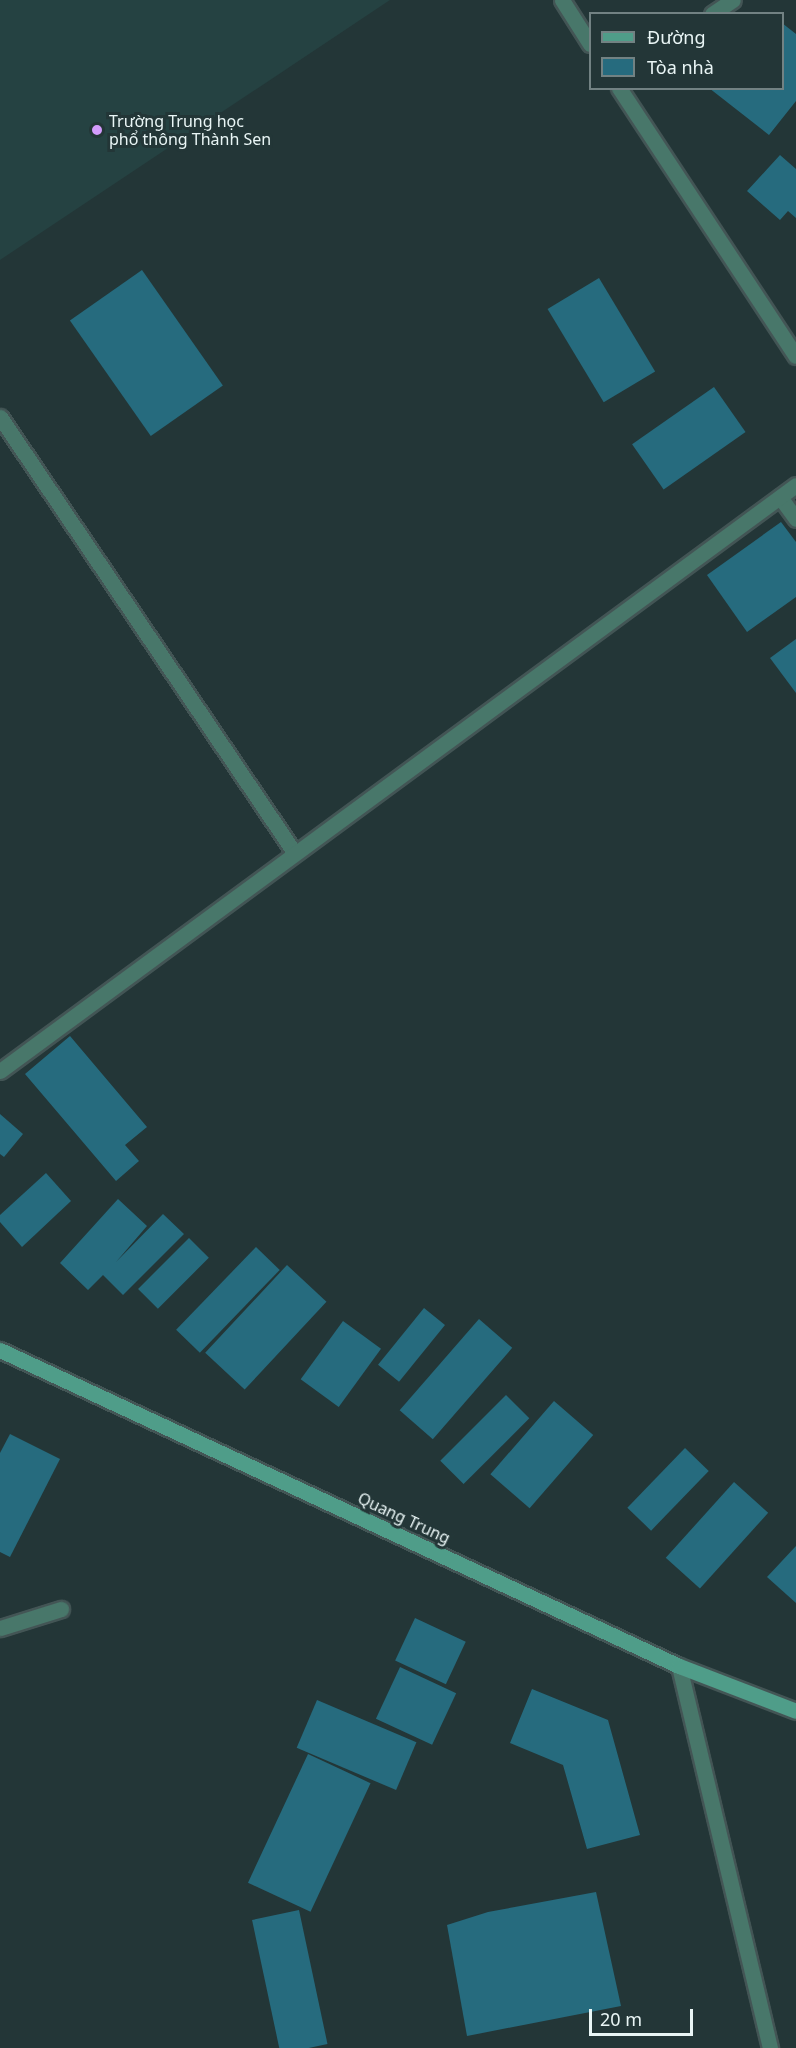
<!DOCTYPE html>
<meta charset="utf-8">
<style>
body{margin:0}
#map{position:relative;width:796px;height:2048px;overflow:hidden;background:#233637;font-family:"Noto Sans",sans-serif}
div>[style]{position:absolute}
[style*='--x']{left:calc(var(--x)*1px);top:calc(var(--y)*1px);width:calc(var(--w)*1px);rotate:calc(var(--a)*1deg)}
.built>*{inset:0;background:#254242}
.building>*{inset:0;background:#266b7e;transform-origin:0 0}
.roads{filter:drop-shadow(2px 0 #435555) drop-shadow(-2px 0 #435555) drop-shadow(0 2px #435555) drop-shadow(0 -2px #435555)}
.minor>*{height:15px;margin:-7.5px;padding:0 7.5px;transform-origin:7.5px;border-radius:7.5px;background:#48776a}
.secondary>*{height:15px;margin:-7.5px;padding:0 7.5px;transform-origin:7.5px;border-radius:7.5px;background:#4f9d89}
.dots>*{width:16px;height:16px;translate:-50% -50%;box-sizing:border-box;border:3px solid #233637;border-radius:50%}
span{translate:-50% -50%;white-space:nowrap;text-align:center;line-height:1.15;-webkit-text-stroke:6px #233637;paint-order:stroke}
.poi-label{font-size:16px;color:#e9f5f5}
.left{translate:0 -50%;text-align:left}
.street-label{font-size:16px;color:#e9f5f5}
.legend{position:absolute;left:589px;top:12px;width:195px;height:78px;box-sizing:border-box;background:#233637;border:2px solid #728283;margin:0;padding:8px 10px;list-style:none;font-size:18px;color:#e9f5f5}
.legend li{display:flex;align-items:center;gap:12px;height:30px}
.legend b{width:30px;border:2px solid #728283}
.scale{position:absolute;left:589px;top:2009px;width:104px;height:27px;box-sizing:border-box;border:3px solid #e9f5f5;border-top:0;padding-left:8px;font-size:18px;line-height:21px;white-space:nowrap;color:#e9f5f5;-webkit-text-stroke:4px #233637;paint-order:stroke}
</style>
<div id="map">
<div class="built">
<i style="clip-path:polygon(0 0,390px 0,0 260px)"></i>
</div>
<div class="building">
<i style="clip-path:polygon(782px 23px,796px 34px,796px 101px,769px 135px,709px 88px,782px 88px)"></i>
<i style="clip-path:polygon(780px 155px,796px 169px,796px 218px,788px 211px,780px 220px,747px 191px)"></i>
<i style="left:142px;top:270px;width:141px;height:88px;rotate:55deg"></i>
<i style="left:599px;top:278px;width:109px;height:60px;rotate:59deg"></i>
<i style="left:714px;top:387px;width:55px;height:100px;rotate:55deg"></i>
<i style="clip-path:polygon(781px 522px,796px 542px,796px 597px,747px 632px,707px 575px)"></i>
<i style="clip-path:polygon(796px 639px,796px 693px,770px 658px)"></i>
<i style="clip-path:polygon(70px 1036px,147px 1127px,125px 1145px,139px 1161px,116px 1181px,25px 1074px)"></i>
<i style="clip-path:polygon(0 1114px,23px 1134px,4px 1157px,0 1154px)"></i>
<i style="clip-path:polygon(46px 1173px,71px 1201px,22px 1247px,0 1222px,0 1215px)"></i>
<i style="clip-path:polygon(118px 1199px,147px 1226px,116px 1262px,163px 1214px,184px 1234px,123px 1295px,103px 1275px,88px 1290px,60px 1263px)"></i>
<i style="left:189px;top:1238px;width:28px;height:72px;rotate:45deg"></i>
<i style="left:256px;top:1247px;width:33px;height:115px;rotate:44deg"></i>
<i style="left:287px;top:1265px;width:54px;height:120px;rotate:43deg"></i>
<i style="left:424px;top:1308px;width:27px;height:73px;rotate:39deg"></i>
<i style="left:479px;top:1319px;width:44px;height:121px;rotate:41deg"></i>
<i style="left:343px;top:1321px;width:47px;height:72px;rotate:36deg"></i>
<i style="left:506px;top:1395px;width:33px;height:93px;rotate:45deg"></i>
<i style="left:554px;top:1401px;width:52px;height:97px;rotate:41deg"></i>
<i style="clip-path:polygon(10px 1434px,60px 1459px,10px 1557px,0 1552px,0 1453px)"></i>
<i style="left:685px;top:1448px;width:33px;height:83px;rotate:44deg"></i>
<i style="left:734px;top:1482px;width:46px;height:102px;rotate:42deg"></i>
<i style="clip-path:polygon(796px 1546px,796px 1603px,767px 1577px)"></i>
<i style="left:415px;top:1618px;width:56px;height:47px;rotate:25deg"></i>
<i style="left:400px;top:1667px;width:62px;height:57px;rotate:25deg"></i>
<i style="clip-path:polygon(532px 1689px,608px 1720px,640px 1835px,587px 1849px,563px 1765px,510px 1743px)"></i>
<i style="left:317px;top:1700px;width:108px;height:52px;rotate:23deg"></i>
<i style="left:308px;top:1754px;width:69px;height:142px;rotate:25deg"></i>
<i style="clip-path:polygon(596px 1892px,621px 2006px,467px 2036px,447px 1925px,488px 1912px)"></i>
<i style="left:299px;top:1910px;width:137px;height:48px;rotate:78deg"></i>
</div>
<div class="roads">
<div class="minor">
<i style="--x:562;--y:0;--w:52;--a:57.5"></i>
<i style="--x:712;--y:14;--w:25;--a:-34"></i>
<i style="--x:619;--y:88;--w:321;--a:56.6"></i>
<i style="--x:0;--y:417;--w:525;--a:55.95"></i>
<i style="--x:780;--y:497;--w:27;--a:54"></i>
<i style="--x:0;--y:1071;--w:988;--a:-36.36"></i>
<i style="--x:0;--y:1628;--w:64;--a:-17.3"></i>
<i style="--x:679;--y:1666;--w:393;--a:76.6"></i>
</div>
<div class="secondary">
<i style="--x:0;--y:1350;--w:749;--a:24.96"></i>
<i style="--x:679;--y:1666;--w:125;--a:21"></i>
</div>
</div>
<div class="dots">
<i style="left:97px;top:130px;background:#d39cfc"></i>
</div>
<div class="poi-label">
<span class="left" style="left:109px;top:130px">Trường Trung học<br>phổ thông Thành Sen</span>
</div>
<div class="street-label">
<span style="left:404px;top:1518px;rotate:25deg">Quang Trung</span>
</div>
<ul class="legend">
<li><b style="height:8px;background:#4f9d89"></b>Đường</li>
<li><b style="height:16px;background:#266b7e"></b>Tòa nhà</li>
</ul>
<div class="scale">20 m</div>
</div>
